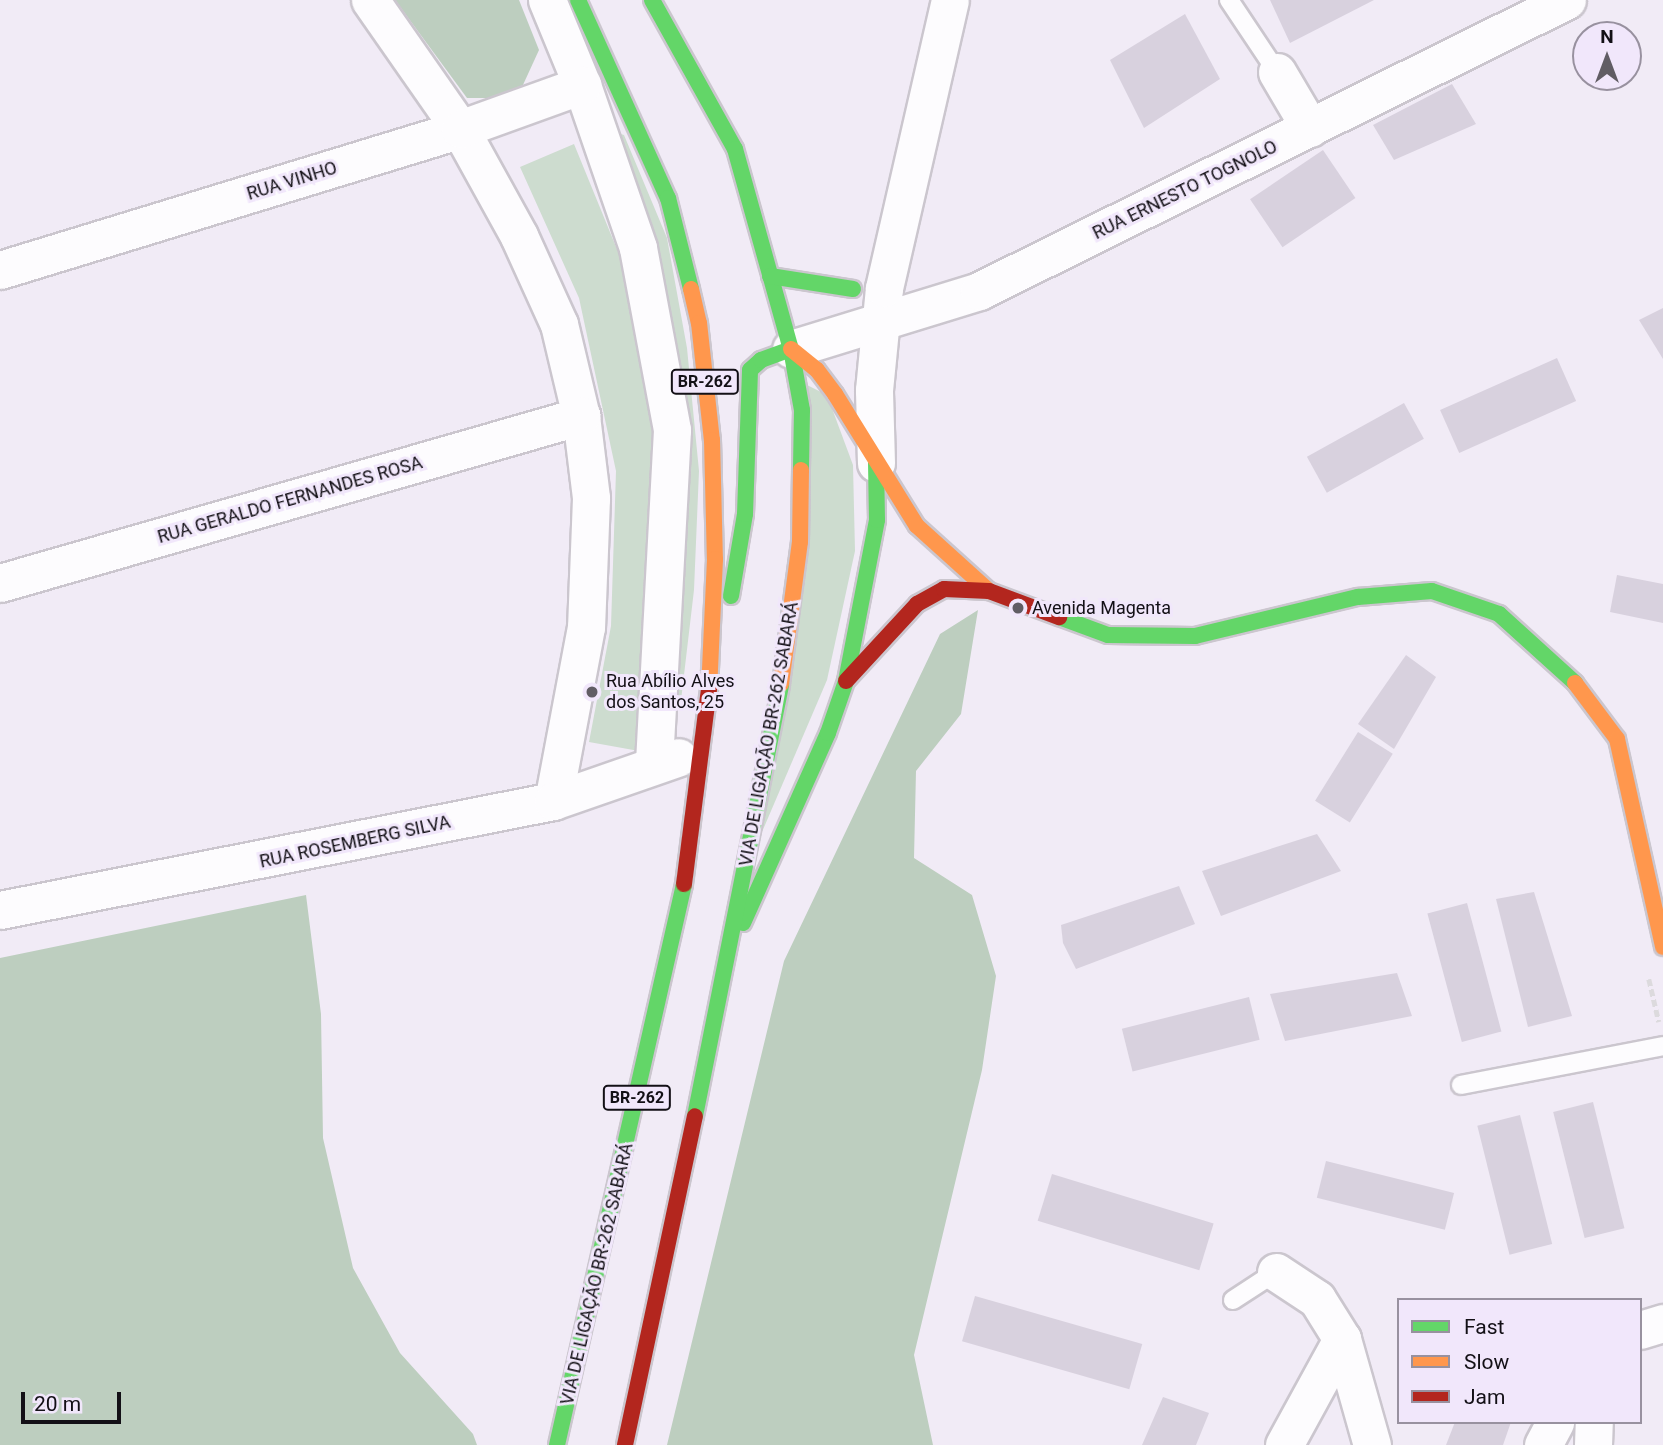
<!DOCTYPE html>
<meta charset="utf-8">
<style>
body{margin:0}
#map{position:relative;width:1663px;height:1445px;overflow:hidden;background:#f1ebf6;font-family:Roboto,sans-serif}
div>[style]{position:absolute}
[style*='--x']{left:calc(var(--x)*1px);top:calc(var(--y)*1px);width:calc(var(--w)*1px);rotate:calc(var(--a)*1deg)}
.green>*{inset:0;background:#cddccf}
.forest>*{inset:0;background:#bdcebf}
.building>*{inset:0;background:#d8d1de;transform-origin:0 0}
.path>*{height:4.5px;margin-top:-2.25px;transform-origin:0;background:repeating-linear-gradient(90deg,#dcdadd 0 7px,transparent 0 10.5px)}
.roads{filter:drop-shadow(2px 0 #cbc6ce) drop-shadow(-2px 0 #cbc6ce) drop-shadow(0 2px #cbc6ce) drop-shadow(0 -2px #cbc6ce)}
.lane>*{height:18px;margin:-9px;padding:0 9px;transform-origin:9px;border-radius:9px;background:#fdfcfe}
.street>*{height:37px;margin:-18.5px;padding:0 18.5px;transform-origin:18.5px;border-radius:18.5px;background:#fdfcfe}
.fast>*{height:16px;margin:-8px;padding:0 8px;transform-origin:8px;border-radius:8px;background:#63d668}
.slow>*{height:16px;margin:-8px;padding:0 8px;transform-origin:8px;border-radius:8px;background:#ff974d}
.jam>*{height:16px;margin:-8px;padding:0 8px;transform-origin:8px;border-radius:8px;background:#b3261e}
.dots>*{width:19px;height:19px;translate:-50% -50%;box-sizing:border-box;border:4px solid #f1e7fb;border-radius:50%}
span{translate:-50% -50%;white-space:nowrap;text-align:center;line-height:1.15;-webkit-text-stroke:6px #f1e7fb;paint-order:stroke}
.shield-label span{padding:2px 5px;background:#f1e7fb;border:2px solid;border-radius:5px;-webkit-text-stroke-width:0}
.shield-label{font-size:16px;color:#131016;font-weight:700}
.street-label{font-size:18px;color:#131016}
.poi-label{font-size:18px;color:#131016}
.left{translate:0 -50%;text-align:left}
.legend{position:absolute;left:1397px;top:1298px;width:245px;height:126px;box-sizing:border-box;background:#f1e7fb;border:2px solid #98919f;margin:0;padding:9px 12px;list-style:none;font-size:21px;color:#131016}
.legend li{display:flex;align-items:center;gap:14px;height:35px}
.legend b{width:35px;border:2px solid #98919f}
.north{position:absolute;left:1572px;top:21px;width:70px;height:70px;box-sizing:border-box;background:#f1e7fb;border:2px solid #98919f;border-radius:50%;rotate:0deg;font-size:19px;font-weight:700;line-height:28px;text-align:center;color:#131016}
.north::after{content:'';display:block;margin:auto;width:24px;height:32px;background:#615d64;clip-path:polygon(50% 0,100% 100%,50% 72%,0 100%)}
.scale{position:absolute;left:21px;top:1392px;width:100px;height:32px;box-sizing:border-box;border:4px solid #131016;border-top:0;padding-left:9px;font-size:21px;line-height:24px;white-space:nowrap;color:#131016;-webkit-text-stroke:5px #f1e7fb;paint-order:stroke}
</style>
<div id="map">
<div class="green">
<i style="clip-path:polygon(608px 130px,624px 135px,667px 238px,687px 348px,699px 471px,694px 590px,680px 709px,672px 705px,685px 469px)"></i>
<i style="clip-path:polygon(574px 144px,621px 259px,658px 432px,639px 751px,589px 742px,611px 626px,616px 471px,579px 298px,520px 167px)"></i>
<i style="clip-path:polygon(807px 385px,827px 395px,853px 465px,855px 551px,827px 680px,762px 832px)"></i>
</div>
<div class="forest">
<i style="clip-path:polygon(395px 0,519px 0,539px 50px,517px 98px,467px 98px)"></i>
<i style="clip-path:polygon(978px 610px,961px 714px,916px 771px,914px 858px,972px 895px,996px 976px,982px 1070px,914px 1355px,933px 1445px,667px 1445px,784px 961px,940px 634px)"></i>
<i style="clip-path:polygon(306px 895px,321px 1014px,323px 1138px,353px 1268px,400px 1353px,473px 1434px,477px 1445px,0 1445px,0 958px)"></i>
</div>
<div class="building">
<i style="clip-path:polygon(1270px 0,1374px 0,1290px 43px)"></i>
<i style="clip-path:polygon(1185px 14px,1220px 79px,1144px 128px,1110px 60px)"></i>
<i style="clip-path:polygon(1452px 84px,1476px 124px,1394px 160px,1373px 125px)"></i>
<i style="left:1323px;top:150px;width:58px;height:88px;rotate:56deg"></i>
<i style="clip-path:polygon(1663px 308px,1663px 359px,1639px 320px)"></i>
<i style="left:1557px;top:358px;width:47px;height:128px;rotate:66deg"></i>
<i style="left:1404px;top:403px;width:41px;height:111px;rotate:61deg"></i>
<i style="clip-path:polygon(1617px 575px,1663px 584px,1663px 623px,1610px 612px)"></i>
<i style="clip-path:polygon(1406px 655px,1436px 677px,1394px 749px,1358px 724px)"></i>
<i style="left:1358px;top:732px;width:41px;height:81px;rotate:32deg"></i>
<i style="clip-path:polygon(1317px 834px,1341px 871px,1221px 916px,1202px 871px)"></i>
<i style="clip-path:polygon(1179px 886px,1195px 924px,1076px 969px,1063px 943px,1061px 925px)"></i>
<i style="clip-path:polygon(1534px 892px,1572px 1016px,1528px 1027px,1496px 899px)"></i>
<i style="left:1467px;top:903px;width:133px;height:41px;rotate:75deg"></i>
<i style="clip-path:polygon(1397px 973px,1412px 1016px,1285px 1041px,1270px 994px)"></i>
<i style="left:1249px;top:997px;width:44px;height:131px;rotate:76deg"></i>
<i style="left:1593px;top:1102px;width:130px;height:41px;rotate:76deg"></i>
<i style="left:1520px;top:1115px;width:133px;height:44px;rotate:76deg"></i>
<i style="left:1326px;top:1161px;width:132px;height:38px;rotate:14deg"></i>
<i style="left:1052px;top:1174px;width:169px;height:49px;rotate:17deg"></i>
<i style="left:975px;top:1296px;width:174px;height:47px;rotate:16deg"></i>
<i style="clip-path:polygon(1163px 1397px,1209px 1413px,1196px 1445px,1142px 1445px)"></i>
<i style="clip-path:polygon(1455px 1422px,1511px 1422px,1503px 1445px,1446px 1445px)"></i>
</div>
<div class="path">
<i style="--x:1649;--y:979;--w:44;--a:76.9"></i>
</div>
<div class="roads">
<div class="lane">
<i style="--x:1229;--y:0;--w:87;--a:56.3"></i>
<i style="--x:1461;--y:1085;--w:206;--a:-10.9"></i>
<i style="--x:1233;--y:1300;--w:51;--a:-33.1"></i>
</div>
<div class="street">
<i style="--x:370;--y:0;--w:157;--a:55.1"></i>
<i style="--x:460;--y:129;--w:122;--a:61.1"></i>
<i style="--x:519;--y:236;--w:97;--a:65.6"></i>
<i style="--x:559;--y:324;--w:95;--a:76.6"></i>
<i style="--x:581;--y:416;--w:83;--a:83"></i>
<i style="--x:591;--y:498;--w:129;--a:92.2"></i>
<i style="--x:586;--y:627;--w:177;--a:100.7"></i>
<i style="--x:547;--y:0;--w:92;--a:67.6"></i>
<i style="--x:582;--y:85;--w:172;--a:71"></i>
<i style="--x:638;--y:248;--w:185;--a:79.4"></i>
<i style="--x:672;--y:430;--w:332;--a:93.1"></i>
<i style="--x:1277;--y:72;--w:65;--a:59.5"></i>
<i style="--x:0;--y:270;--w:481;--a:-17"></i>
<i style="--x:460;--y:129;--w:130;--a:-19.8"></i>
<i style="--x:791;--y:349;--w:197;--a:-17.1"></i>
<i style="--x:979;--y:291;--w:656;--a:-26.33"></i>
<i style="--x:876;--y:463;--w:73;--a:-91.6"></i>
<i style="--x:874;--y:390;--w:102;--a:-84.4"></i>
<i style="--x:884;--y:288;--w:295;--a:-77.1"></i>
<i style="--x:0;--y:583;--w:605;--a:-16.04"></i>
<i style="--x:0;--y:910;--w:564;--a:-11.15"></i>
<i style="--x:553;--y:801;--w:133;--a:-19.2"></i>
<i style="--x:1276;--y:1272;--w:49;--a:33.4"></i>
<i style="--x:1317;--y:1299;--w:47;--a:58"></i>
<i style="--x:1342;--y:1339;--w:110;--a:74.2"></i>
<i style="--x:1640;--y:1330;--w:24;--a:-17"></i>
<i style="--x:1284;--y:1445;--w:121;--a:-61.3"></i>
<i style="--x:1543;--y:1445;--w:26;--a:-62"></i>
<i style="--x:1593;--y:1445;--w:23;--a:-88"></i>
</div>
<div class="fast">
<i style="--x:578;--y:0;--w:217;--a:65.6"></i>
<i style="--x:668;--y:198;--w:94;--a:75.8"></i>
<i style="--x:652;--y:0;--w:171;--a:60.9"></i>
<i style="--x:735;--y:149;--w:208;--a:74.4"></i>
<i style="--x:791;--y:349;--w:62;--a:79.8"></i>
<i style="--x:802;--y:410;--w:60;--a:91"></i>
<i style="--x:770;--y:276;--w:84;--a:8.9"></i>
<i style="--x:731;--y:596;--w:83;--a:-80.3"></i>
<i style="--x:745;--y:514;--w:144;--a:-88"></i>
<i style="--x:750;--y:370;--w:15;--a:-42"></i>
<i style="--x:761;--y:360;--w:32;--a:-20"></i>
<i style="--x:1059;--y:617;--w:52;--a:20.2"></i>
<i style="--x:1108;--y:635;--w:87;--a:0.7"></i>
<i style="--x:1195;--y:636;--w:168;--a:-13.5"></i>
<i style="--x:1358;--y:597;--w:74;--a:-4.6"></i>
<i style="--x:1432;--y:591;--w:71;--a:18.9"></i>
<i style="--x:1499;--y:614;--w:103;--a:42.2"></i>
<i style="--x:743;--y:923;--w:208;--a:-65.9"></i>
<i style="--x:828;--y:733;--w:55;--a:-70.9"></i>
<i style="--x:846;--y:681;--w:164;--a:-79.1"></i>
<i style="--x:877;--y:520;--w:57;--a:-91"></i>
<i style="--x:695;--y:1116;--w:440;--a:-78.7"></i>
<i style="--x:557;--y:1445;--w:575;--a:-77.24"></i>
</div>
<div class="slow">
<i style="--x:691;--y:289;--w:35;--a:77"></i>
<i style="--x:699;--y:323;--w:118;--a:83.7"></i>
<i style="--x:712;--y:440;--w:119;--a:88.6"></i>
<i style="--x:715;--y:559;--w:130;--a:92.6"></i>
<i style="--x:791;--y:349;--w:33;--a:39"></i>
<i style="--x:817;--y:370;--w:30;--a:53"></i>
<i style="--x:835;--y:394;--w:155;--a:58.2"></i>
<i style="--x:917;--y:526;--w:97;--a:42.1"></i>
<i style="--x:1575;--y:683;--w:70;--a:53.1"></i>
<i style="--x:1617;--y:739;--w:213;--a:77.5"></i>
<i style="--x:781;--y:684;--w:143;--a:-82.4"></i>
<i style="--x:800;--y:542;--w:72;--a:-89.2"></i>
</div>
<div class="jam">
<i style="--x:846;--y:681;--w:105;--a:-47.3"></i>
<i style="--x:917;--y:604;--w:31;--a:-29"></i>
<i style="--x:944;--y:589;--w:45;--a:2.5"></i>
<i style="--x:989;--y:591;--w:75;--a:20.4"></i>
<i style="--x:684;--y:884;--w:197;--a:-82.7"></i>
<i style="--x:625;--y:1445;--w:336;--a:-78"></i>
</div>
</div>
<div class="dots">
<i style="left:1018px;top:608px;background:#615d64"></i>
<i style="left:592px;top:692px;background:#615d64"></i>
</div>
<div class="shield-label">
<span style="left:705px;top:382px">BR-262</span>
<span style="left:637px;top:1098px">BR-262</span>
</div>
<div class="street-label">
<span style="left:292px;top:181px;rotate:-17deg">RUA VINHO</span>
<span style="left:1185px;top:190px;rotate:-26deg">RUA ERNESTO TOGNOLO</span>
<span style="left:290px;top:500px;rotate:-16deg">RUA GERALDO FERNANDES ROSA</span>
<span style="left:769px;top:734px;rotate:-80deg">VIA DE LIGAÇÃO BR-262 SABARÁ</span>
<span style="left:355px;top:842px;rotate:-12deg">RUA ROSEMBERG SILVA</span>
<span style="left:597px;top:1274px;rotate:-77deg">VIA DE LIGAÇÃO BR-262 SABARÁ</span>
</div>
<div class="poi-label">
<span class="left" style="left:1032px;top:608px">Avenida Magenta</span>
<span class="left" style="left:606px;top:692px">Rua Abílio Alves<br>dos Santos, 25</span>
</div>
<ul class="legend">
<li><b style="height:9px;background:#63d668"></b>Fast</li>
<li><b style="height:9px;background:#ff974d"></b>Slow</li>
<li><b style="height:9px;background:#b3261e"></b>Jam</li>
</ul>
<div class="north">N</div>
<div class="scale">20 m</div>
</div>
